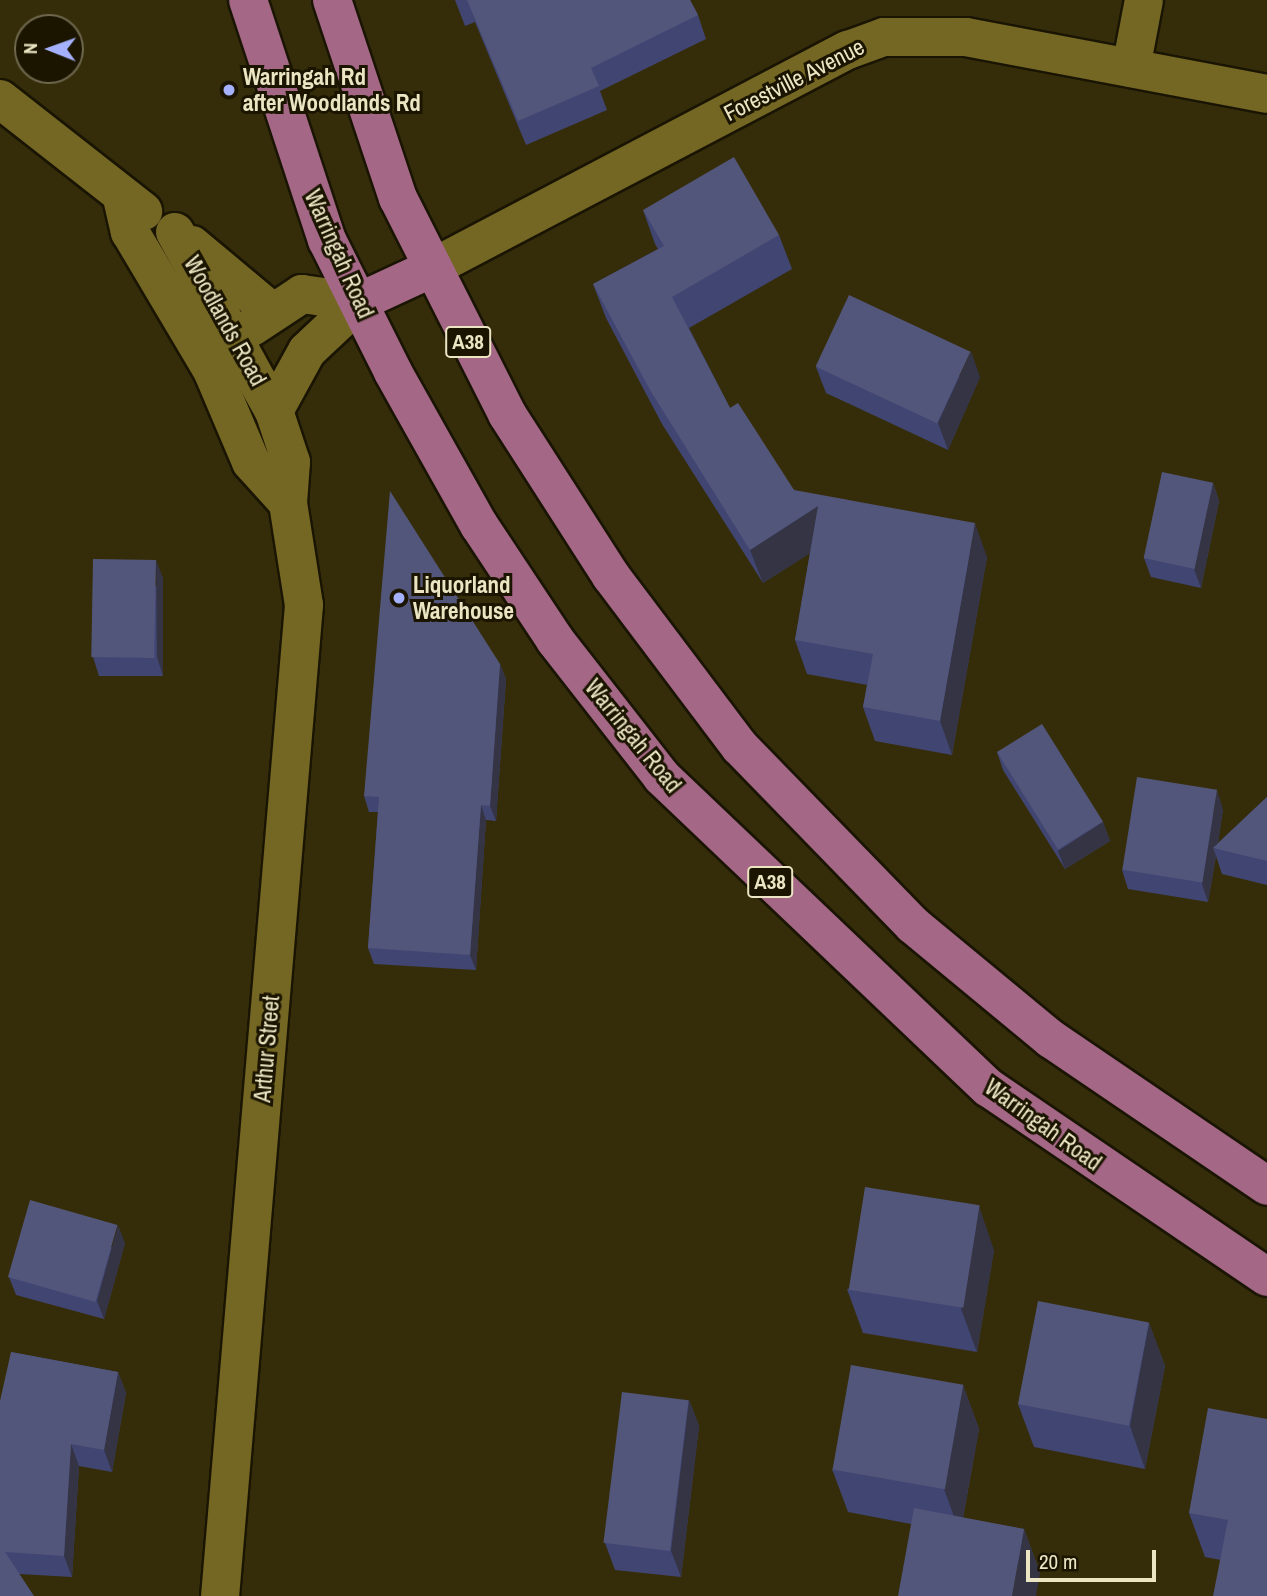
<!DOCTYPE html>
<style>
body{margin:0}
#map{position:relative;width:1267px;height:1596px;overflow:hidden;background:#352d0a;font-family:"Archivo Narrow",sans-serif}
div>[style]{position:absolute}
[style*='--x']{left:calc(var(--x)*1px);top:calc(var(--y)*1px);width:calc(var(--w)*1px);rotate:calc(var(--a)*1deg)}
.roads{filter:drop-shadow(2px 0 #1a1503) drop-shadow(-2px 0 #1a1503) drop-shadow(0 2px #1a1503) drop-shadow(0 -2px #1a1503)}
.minor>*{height:38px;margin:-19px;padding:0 19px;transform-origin:19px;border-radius:19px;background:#746623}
.trunk>*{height:38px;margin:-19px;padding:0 19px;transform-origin:19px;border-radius:19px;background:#a56786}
.wall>*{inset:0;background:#414572}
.shaded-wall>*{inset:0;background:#343445}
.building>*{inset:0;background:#53567b;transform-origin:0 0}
.dots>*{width:19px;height:19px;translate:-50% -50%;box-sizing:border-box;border:4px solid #1b1500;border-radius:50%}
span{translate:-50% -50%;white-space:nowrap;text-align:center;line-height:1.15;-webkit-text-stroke:6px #1b1500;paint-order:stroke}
.shield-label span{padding:2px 5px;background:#1b1500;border:2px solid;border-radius:5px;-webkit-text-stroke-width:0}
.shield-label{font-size:21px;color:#ece5c4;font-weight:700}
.poi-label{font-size:23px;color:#ece5c4;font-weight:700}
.left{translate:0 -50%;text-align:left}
.street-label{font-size:23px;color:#ece5c4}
.north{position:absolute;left:14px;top:14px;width:70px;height:70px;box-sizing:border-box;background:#1b1500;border:2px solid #6f684e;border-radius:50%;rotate:271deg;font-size:19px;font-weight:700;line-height:28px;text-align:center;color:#ece5c4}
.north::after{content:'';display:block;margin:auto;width:24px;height:32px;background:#a5b1fc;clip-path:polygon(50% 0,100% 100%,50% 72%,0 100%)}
.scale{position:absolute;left:1026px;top:1550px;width:130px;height:32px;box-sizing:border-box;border:4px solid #ece5c4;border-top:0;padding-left:9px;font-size:21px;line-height:24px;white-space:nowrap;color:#ece5c4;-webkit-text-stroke:5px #1b1500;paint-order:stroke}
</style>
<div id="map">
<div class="roads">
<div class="minor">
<i style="--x:1131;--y:68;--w:69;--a:-79.2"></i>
<i style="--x:0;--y:99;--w:182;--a:38.1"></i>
<i style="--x:122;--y:198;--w:35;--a:77"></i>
<i style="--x:130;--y:232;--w:161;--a:59.3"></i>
<i style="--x:212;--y:370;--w:100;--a:67"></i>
<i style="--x:251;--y:462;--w:55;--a:47.9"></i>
<i style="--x:175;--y:232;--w:205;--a:61.1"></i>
<i style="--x:274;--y:411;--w:54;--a:71.6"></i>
<i style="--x:291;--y:462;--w:41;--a:94.2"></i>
<i style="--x:288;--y:503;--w:103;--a:81.1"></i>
<i style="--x:304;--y:605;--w:995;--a:94.84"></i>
<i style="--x:192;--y:245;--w:103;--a:39.9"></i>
<i style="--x:430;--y:269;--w:472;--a:-27.7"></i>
<i style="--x:848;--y:50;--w:38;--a:-20"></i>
<i style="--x:884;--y:37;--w:82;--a:0"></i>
<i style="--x:966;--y:37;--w:306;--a:10.7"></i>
<i style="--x:252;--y:327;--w:60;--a:-33.4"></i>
<i style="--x:302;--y:294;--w:58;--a:8"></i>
<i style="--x:274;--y:411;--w:68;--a:-61.2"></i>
<i style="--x:307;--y:351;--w:71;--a:-43.3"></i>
</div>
<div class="trunk">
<i style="--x:248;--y:0;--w:253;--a:71.8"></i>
<i style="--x:327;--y:240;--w:148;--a:63.4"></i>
<i style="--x:393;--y:372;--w:176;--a:60.7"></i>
<i style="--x:479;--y:525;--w:138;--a:56.5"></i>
<i style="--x:555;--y:640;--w:174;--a:52"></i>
<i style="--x:662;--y:777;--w:451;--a:43.6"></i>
<i style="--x:989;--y:1088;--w:336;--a:34.2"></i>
<i style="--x:332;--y:0;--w:209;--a:71.6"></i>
<i style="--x:398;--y:198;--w:242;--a:63.2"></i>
<i style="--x:507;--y:414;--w:193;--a:57.3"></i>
<i style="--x:611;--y:576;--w:214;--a:53"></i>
<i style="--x:740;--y:747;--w:248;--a:45.8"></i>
<i style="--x:913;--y:925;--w:179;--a:39.6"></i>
<i style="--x:1051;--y:1039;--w:261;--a:34.2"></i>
<i style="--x:359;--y:302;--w:78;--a:-24.9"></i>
</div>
</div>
<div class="wall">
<i style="clip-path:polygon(455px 0,690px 0,698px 15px,706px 39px,600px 91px,607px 110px,526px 145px,475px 22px,465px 26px)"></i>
<i style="clip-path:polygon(643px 210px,779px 235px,792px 269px,689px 328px,730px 408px,794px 490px,987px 557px,952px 755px,875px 741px,863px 707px,867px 685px,807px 674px,795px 640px,810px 553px,763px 583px,662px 424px,606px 318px,593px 284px,658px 249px,655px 244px)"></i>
<i style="clip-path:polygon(816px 367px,980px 377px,948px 450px,826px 393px)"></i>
<i style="clip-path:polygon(1213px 483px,1219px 501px,1201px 588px,1151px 577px,1144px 558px)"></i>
<i style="clip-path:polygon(163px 578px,163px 676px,99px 676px,93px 657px)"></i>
<i style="clip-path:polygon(500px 664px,506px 679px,496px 821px,486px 820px,476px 970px,374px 964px,368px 948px,378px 812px,369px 812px,364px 796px)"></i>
<i style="clip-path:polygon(997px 752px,1103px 822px,1110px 841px,1065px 869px,1003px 770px)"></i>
<i style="clip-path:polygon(1267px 797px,1267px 885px,1222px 874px,1216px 856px,1208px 902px,1128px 889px,1122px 870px,1223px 809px,1218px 843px)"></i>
<i style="clip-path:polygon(125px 1243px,104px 1319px,16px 1295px,9px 1277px)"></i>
<i style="clip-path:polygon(994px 1250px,977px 1352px,863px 1333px,847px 1289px)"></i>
<i style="clip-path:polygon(1149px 1323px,1165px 1366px,1145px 1469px,1034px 1447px,1018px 1404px)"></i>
<i style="clip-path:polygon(11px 1352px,118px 1372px,126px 1393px,112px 1472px,79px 1466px,72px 1577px,19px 1574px,0 1596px)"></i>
<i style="clip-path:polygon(963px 1385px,979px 1429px,963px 1518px,1024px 1529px,1040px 1573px,911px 1524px,848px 1512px,832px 1469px)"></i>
<i style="clip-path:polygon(689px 1400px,699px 1426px,681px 1577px,615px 1570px,605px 1543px)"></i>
<i style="clip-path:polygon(1267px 1419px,1221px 1560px,1205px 1557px,1189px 1513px)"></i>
</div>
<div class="shaded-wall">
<i style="clip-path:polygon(971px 351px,980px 377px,948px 450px,938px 423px)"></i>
<i style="clip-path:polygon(1213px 483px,1219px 501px,1201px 588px,1194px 569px)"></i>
<i style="clip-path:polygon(818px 506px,831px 540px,763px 583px,750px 550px)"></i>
<i style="clip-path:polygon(975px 523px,987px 557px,952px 755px,940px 721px)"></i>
<i style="clip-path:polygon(156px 560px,163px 578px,163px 676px,157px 657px)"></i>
<i style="clip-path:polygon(500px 664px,506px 679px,496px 821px,490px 806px)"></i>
<i style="clip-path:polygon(1217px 790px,1223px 809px,1217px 849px,1213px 848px,1216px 856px,1208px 902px,1202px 884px)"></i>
<i style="clip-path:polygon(481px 805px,486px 820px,476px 970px,470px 955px)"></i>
<i style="clip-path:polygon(1103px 822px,1110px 841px,1065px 869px,1058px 851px)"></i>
<i style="clip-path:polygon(979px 1206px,994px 1250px,977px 1352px,961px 1309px)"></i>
<i style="clip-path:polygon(118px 1225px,125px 1243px,104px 1319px,97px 1301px)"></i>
<i style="clip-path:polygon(1149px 1323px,1165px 1366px,1145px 1469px,1130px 1426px)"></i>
<i style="clip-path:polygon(118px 1372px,126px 1393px,112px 1472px,104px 1450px)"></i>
<i style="clip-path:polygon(963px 1385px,979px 1429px,960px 1533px,944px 1489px)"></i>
<i style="clip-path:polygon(689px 1400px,699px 1426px,681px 1577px,671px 1551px)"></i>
<i style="clip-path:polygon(71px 1444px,79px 1466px,72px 1577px,64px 1556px)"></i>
<i style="clip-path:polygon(1024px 1529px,1040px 1573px,1036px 1596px,1012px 1596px)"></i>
</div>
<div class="building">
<i style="clip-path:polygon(467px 0,690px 0,698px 15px,591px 68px,599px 86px,518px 121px)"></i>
<i style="clip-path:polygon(734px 157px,779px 235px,672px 297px,730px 408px,738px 403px,794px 490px,975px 523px,940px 721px,863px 707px,873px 654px,795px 640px,818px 506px,750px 550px,650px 390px,593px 284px,664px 246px,643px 210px)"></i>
<i style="left:849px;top:295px;width:134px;height:79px;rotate:25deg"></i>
<i style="left:1162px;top:472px;width:52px;height:88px;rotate:12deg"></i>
<i style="clip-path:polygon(390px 491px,500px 664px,490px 806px,481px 805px,470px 955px,368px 948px,379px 797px,364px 796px)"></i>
<i style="left:93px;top:559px;width:63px;height:98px;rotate:1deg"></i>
<i style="left:1042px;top:724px;width:115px;height:53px;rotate:58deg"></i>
<i style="left:1137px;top:777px;width:81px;height:94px;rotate:9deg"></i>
<i style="clip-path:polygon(1267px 797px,1267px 861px,1213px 848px)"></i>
<i style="left:865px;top:1187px;width:116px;height:104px;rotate:9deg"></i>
<i style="left:30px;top:1200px;width:91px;height:80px;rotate:16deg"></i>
<i style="left:1038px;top:1301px;width:113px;height:105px;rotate:11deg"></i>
<i style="clip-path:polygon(11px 1352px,118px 1372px,104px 1450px,71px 1444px,64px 1556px,5px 1552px,34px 1596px,0 1596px,0 1401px)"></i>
<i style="left:851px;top:1365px;width:114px;height:106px;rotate:10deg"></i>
<i style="left:622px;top:1392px;width:67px;height:152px;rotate:7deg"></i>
<i style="clip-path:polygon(1208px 1408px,1267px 1419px,1267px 1596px,1213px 1596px,1228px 1520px,1189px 1513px)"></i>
<i style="clip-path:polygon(914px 1508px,1024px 1529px,1012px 1596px,898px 1596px)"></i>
</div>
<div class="dots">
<i style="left:229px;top:90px;background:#a5b1fc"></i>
<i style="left:399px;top:598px;background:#a5b1fc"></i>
</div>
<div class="shield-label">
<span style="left:468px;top:342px">A38</span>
<span style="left:770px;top:882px">A38</span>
</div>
<div class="poi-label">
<span class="left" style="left:243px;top:90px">Warringah Rd<br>after Woodlands Rd</span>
<span class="left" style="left:413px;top:598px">Liquorland<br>Warehouse</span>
</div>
<div class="street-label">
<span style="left:794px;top:80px;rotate:-27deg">Forestville Avenue</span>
<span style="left:339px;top:254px;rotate:66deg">Warringah Road</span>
<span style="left:225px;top:321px;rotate:61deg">Woodlands Road</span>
<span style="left:633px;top:736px;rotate:51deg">Warringah Road</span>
<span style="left:267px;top:1049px;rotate:-85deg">Arthur Street</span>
<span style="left:1043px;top:1125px;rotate:36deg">Warringah Road</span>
</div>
<div class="north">N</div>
<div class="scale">20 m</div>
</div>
